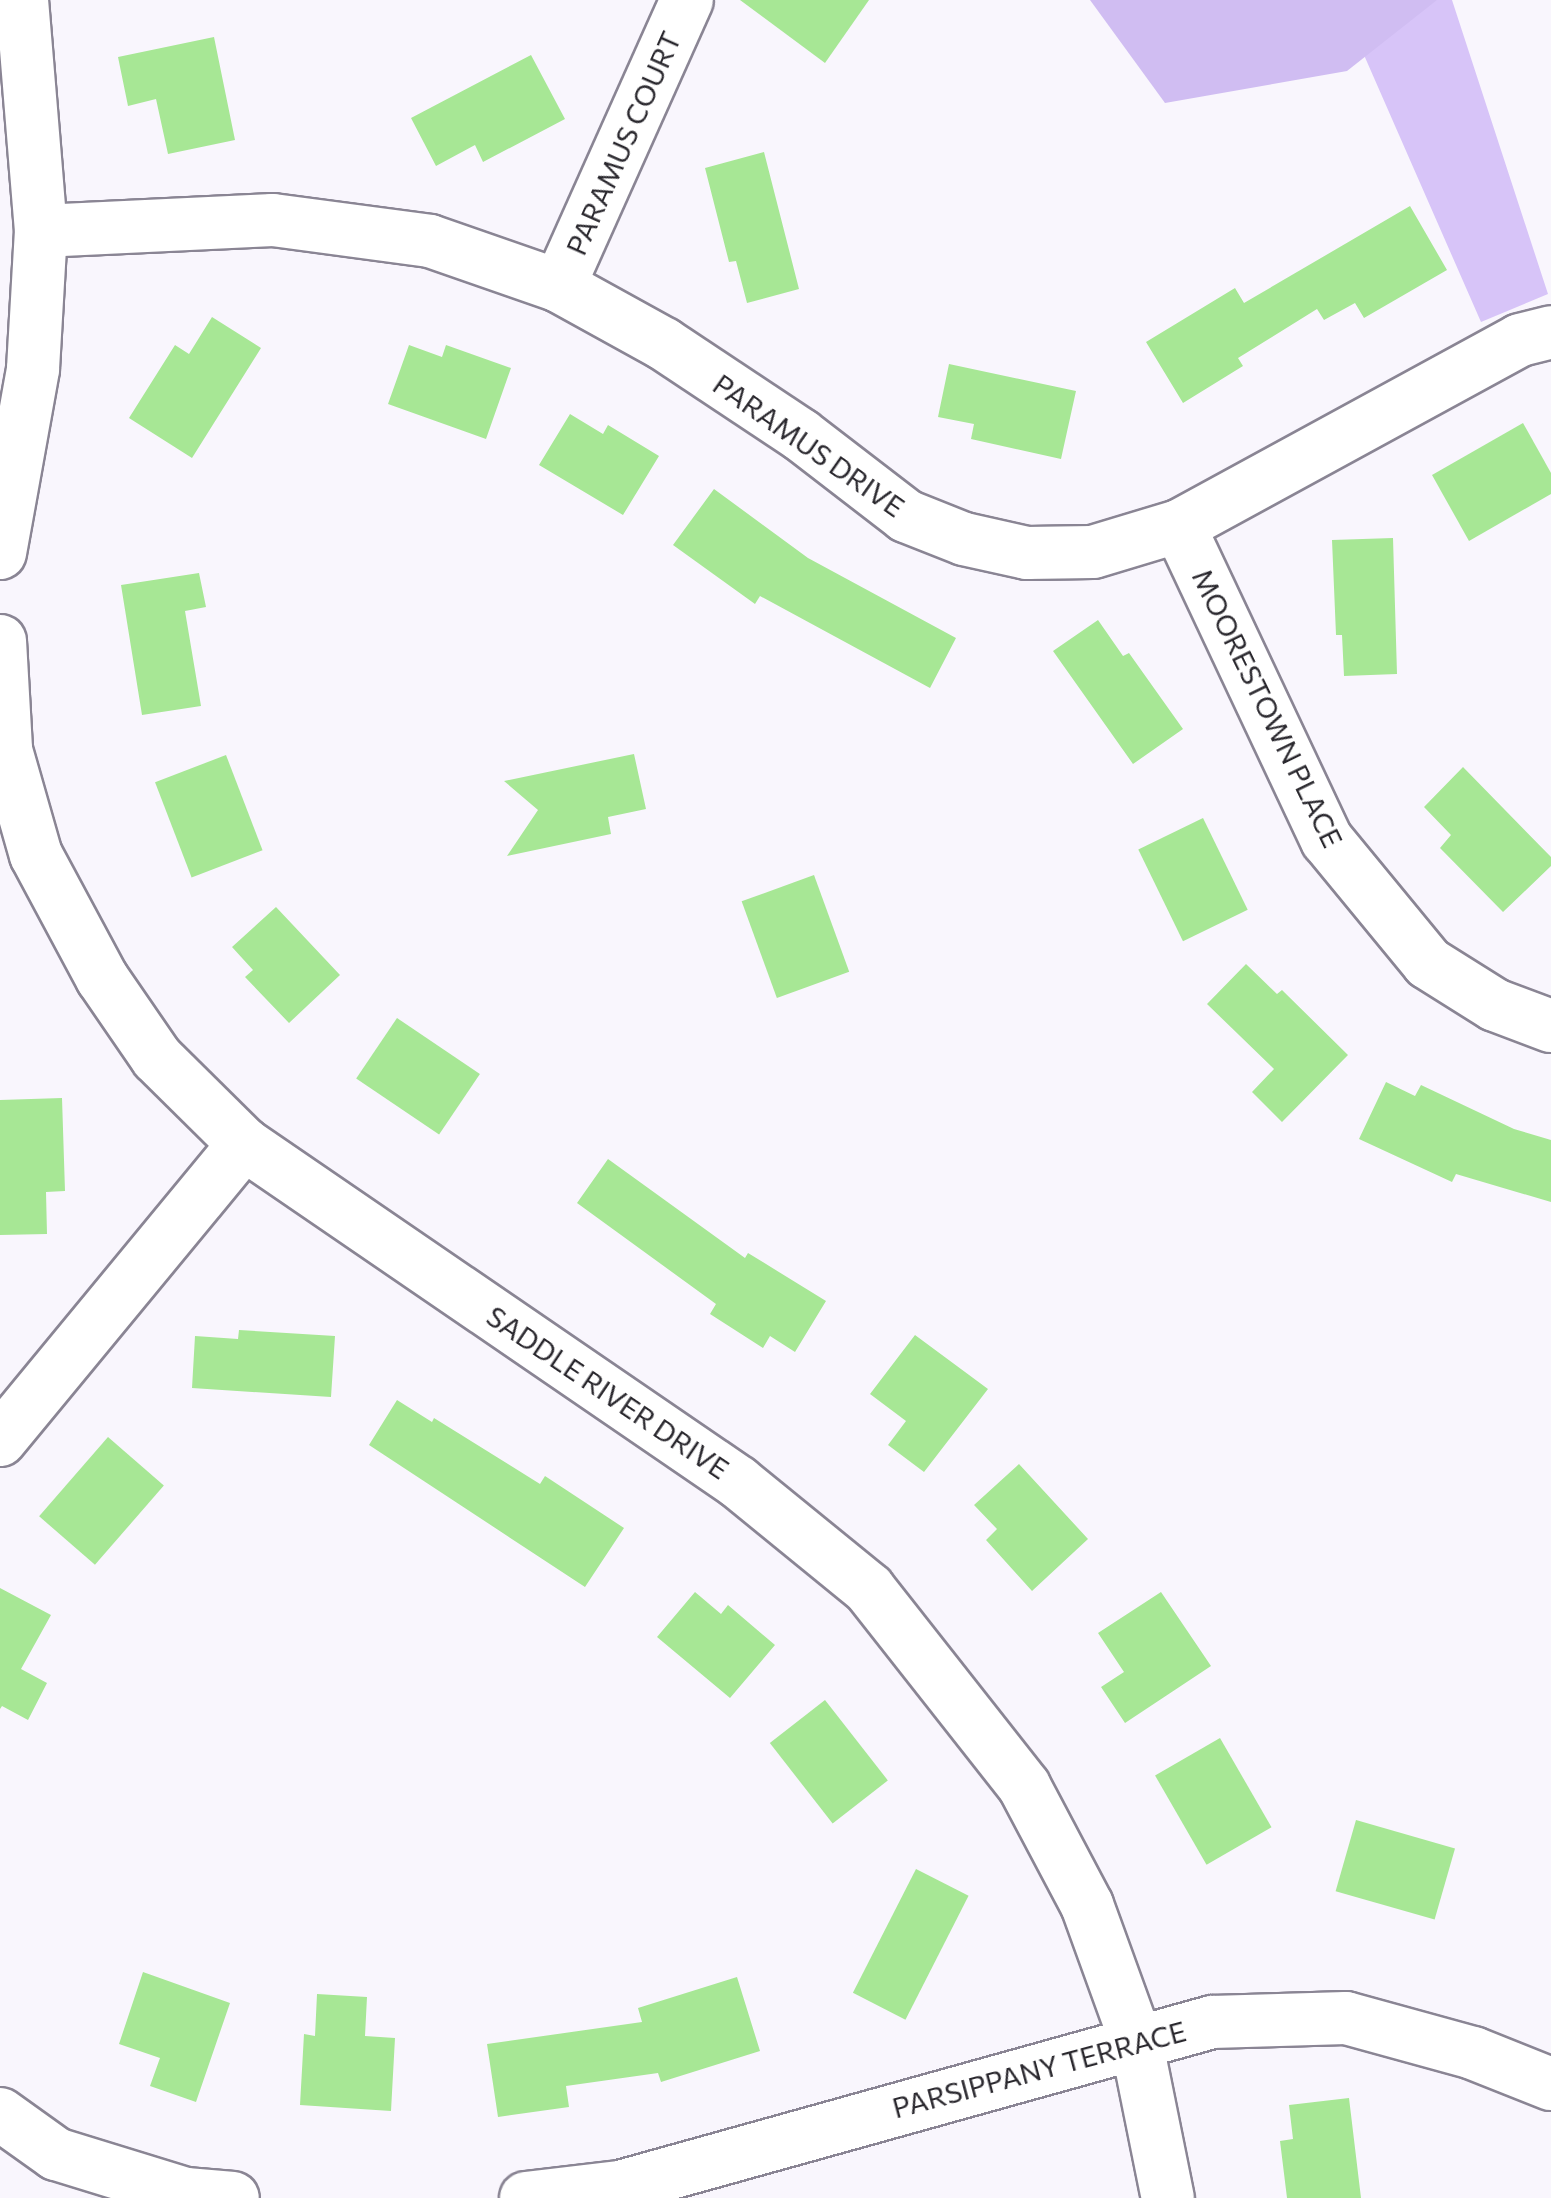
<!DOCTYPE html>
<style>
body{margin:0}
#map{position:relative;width:1551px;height:2198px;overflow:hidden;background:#f9f6fd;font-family:Commissioner,sans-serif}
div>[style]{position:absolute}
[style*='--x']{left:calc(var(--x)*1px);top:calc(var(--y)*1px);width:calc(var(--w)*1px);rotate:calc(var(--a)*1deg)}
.green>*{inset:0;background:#d7c4f8}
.forest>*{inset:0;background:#d0bdf2}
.building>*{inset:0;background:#a7e795;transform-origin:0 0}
.roads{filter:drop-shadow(2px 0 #8a8594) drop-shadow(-2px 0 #8a8594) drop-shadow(0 2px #8a8594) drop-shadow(0 -2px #8a8594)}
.minor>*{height:52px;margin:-26px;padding:0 26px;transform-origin:26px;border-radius:26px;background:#fff}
span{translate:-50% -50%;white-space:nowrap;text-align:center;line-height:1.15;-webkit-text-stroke:8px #fff;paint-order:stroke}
.street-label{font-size:28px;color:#2a282e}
</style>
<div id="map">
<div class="green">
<i style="clip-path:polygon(1165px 0,1452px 0,1548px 294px,1481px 322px,1346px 14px)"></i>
</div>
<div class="forest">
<i style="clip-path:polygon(1090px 0,1437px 0,1347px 71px,1165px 103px)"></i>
</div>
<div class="building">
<i style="clip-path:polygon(740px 0,869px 0,825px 63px)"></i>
<i style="clip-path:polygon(214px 37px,235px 140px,168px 154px,156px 99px,128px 106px,118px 57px)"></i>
<i style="clip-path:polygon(531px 55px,565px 119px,483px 162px,475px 145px,436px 166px,411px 118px)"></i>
<i style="clip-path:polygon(764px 152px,799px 289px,747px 303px,736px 261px,729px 262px,705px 168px)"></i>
<i style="clip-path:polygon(1410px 206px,1447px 270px,1364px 318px,1355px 303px,1324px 320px,1317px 309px,1238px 358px,1243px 366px,1183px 403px,1146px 342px,1235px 288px,1244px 303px)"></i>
<i style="clip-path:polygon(212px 317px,261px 348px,192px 458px,129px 418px,175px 345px,189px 354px)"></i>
<i style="clip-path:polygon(409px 345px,442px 357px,446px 345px,511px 368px,486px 439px,388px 404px)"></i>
<i style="clip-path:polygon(949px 364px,1076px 391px,1061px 459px,971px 439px,974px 424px,938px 417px)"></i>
<i style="clip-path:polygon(570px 414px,603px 434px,608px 425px,659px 456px,623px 515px,539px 465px)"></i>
<i style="clip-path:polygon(1523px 423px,1551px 473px,1551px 494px,1469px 541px,1432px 475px)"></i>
<i style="clip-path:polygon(714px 489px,808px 558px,956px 638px,930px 688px,760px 596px,755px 604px,673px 545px)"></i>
<i style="clip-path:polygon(1393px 538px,1397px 674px,1344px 676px,1342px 635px,1336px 635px,1332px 540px)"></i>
<i style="clip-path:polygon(199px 573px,206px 607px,185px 611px,201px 706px,142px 715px,121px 585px)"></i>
<i style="clip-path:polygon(1098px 620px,1123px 656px,1129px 653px,1183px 729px,1133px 764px,1053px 651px)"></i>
<i style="clip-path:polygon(634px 754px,646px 809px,608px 817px,611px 834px,507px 856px,538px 810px,504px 781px)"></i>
<i style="left:226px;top:755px;width:102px;height:76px;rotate:69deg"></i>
<i style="clip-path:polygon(1463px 767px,1551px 857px,1551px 866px,1503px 912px,1440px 848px,1451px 835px,1424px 807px)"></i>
<i style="left:1203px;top:818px;width:102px;height:72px;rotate:64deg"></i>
<i style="left:814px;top:875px;width:103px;height:77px;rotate:70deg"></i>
<i style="clip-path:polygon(276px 907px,340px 975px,289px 1023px,245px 977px,253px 970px,232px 947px)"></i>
<i style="clip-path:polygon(1246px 964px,1277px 994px,1282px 990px,1348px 1055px,1282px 1122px,1252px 1092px,1274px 1069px,1207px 1004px)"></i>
<i style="left:397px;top:1018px;width:100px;height:73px;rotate:34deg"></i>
<i style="clip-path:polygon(1386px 1082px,1415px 1096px,1421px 1085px,1514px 1129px,1551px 1140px,1551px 1202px,1456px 1174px,1452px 1182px,1359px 1139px)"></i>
<i style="clip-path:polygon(62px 1098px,65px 1191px,46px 1192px,47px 1234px,0 1235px,0 1100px)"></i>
<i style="clip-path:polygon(608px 1159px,745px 1258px,748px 1253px,826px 1301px,795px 1352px,770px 1336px,763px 1348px,710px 1314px,716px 1304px,577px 1203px)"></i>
<i style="clip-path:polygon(239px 1330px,335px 1336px,331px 1397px,192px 1388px,195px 1336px,238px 1339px)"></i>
<i style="clip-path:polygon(915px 1335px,988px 1389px,924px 1472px,888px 1445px,906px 1421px,870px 1394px)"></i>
<i style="clip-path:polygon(397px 1400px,432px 1422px,434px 1418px,540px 1484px,545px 1476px,624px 1528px,585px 1587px,369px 1445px)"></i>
<i style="left:108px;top:1437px;width:74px;height:105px;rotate:41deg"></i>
<i style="clip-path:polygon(1019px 1464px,1088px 1539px,1032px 1591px,986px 1540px,997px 1529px,974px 1505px)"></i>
<i style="clip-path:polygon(0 1588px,51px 1615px,21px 1669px,47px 1683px,28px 1720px,2px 1706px,0 1709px)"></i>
<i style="clip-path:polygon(695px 1592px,721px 1614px,728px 1605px,775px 1645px,730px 1698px,657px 1637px)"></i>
<i style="clip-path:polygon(1161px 1592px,1211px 1666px,1125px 1723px,1101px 1687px,1124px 1672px,1098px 1633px)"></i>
<i style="left:825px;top:1700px;width:102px;height:70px;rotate:52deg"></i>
<i style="left:1220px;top:1738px;width:103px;height:75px;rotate:60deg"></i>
<i style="left:1356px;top:1820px;width:103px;height:74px;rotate:16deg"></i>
<i style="left:916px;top:1869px;width:59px;height:139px;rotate:27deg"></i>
<i style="clip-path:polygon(143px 1972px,230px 2003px,196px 2102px,150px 2086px,160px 2058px,119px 2044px)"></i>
<i style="clip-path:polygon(737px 1977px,760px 2051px,661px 2082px,658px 2073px,566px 2086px,569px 2107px,498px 2117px,487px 2044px,642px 2022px,638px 2008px)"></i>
<i style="clip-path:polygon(317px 1994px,367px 1997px,365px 2036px,395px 2038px,391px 2111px,300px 2105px,304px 2034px,315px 2036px)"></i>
<i style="clip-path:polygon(1349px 2098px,1361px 2198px,1287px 2198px,1280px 2141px,1293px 2139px,1289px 2105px)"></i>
</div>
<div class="roads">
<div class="minor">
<i style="--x:41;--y:231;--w:232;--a:-2.7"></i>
<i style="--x:273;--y:220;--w:158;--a:7.6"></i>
<i style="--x:430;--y:241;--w:137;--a:19.2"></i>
<i style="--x:559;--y:286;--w:120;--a:28.9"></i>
<i style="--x:664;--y:344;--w:164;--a:33.6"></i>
<i style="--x:801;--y:435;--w:133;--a:37.6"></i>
<i style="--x:906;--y:516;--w:62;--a:21.6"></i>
<i style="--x:964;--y:539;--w:65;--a:12.5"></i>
<i style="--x:1027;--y:553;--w:66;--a:-0.9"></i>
<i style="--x:1093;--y:552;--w:90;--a:-16.8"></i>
<i style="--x:1179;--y:526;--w:388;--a:-28.6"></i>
<i style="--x:1520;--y:340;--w:32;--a:-14"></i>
<i style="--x:559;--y:286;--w:313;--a:-65.9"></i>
<i style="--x:1179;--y:526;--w:347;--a:64.8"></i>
<i style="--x:1327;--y:840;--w:159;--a:50.6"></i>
<i style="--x:1428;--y:963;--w:79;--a:32.1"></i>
<i style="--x:1495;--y:1005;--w:60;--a:20.6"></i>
<i style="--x:0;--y:553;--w:187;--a:-79.8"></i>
<i style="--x:33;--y:369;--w:138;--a:-86.7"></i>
<i style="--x:41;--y:231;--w:232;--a:-94.7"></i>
<i style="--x:0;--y:641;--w:109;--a:86.8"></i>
<i style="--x:6;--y:750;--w:109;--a:74.1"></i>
<i style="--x:36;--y:855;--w:140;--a:61.8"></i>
<i style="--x:102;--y:978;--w:97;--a:55.5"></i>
<i style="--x:157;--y:1058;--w:122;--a:44.7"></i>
<i style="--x:244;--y:1144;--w:599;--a:34.38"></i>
<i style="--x:738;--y:1482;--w:169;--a:39.2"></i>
<i style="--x:869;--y:1589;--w:251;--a:51.8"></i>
<i style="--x:1024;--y:1786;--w:135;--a:62.1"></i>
<i style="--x:1087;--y:1905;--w:144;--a:70.1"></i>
<i style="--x:1136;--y:2040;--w:161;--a:78.6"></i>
<i style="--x:0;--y:1440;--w:384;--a:-50.5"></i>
<i style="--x:0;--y:2114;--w:69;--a:35.5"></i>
<i style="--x:56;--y:2154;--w:136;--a:17.1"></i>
<i style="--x:186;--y:2194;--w:47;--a:4.9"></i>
<i style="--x:526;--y:2198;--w:95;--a:-6.7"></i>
<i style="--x:620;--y:2187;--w:615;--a:-15.57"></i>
<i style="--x:1212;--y:2022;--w:134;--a:-1.7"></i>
<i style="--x:1346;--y:2018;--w:132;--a:15.4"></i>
<i style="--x:1473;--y:2053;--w:84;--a:21.7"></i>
</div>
</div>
<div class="street-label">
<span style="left:623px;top:143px;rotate:-66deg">PARAMUS COURT</span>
<span style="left:809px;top:445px;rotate:35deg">PARAMUS DRIVE</span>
<span style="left:1268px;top:708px;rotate:64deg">MOORESTOWN PLACE</span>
<span style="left:608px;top:1392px;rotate:34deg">SADDLE RIVER DRIVE</span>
<span style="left:1039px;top:2069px;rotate:-15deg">PARSIPPANY TERRACE</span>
</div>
</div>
